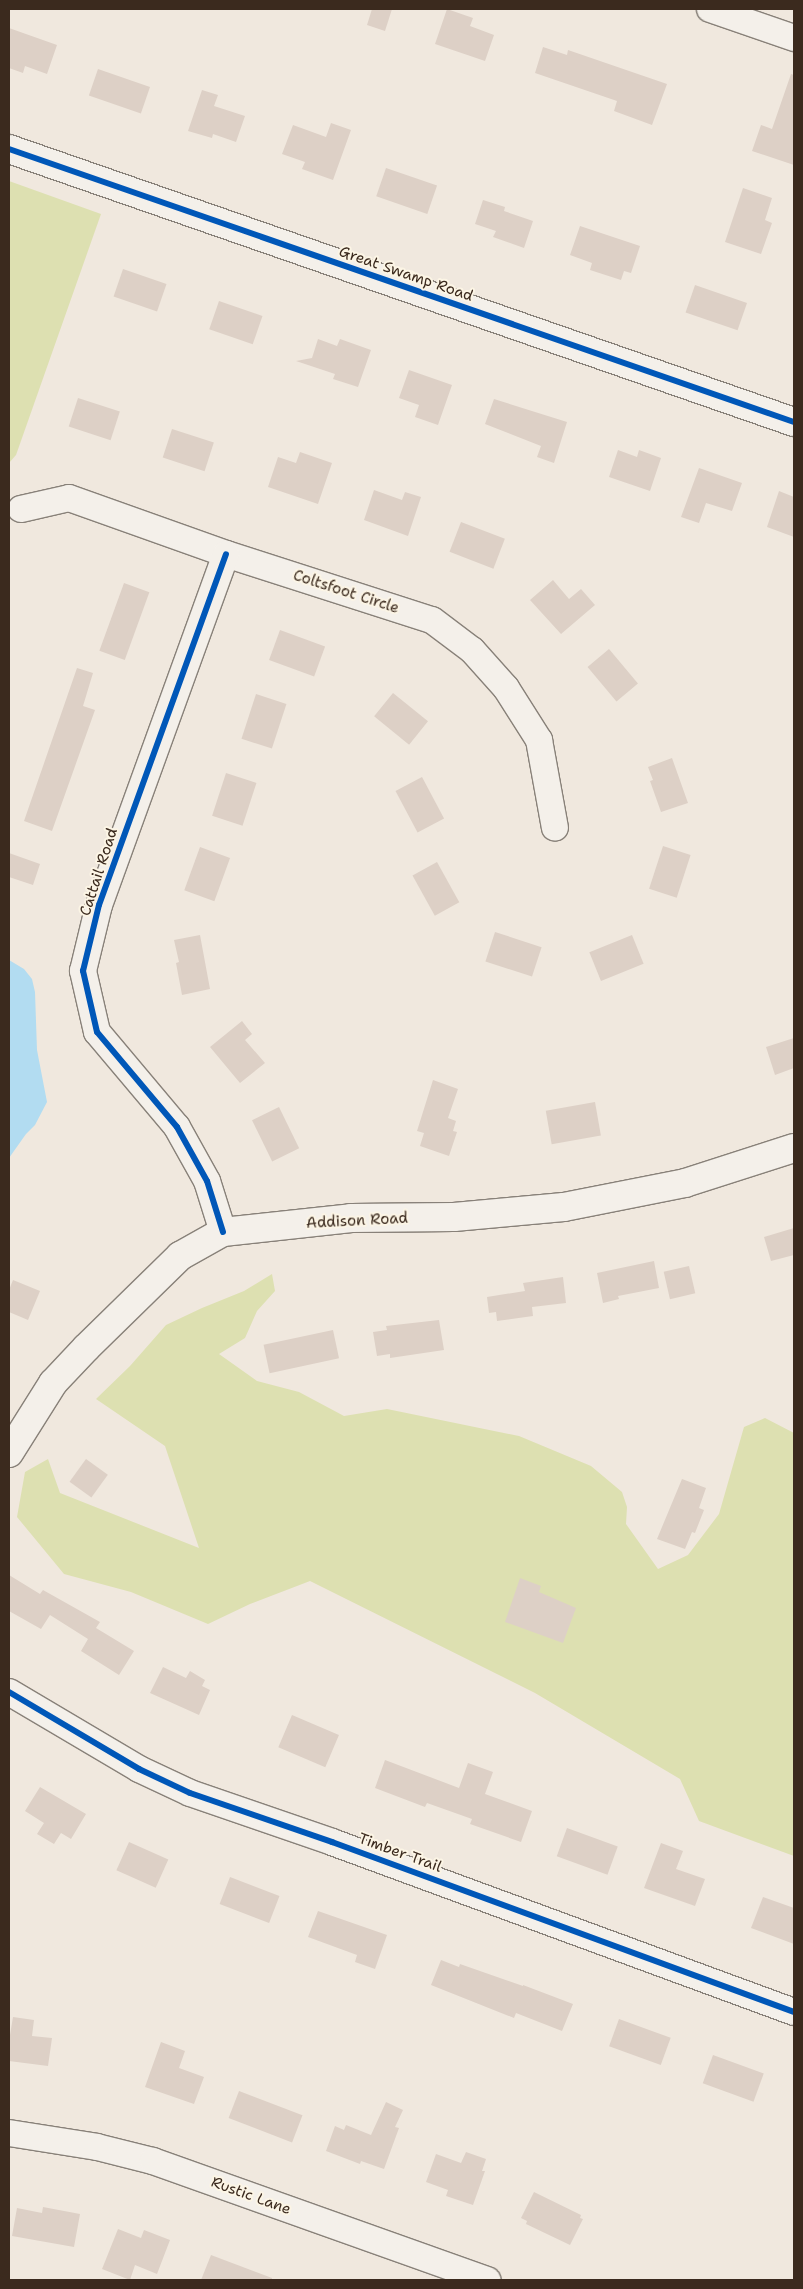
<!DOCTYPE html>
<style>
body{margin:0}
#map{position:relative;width:803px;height:2289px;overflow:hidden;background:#f0e8de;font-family:"Shantell Sans",sans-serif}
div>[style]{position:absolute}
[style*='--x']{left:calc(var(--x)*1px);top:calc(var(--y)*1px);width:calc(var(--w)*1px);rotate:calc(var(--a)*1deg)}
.green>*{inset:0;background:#dde0b1}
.water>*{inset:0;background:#b2dcf1}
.building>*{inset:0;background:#ddd0c6;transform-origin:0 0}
.roads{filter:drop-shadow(1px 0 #888179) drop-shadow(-1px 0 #888179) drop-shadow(0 1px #888179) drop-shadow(0 -1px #888179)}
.street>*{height:26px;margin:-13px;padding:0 13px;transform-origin:13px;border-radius:13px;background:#f4f0ea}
.secondary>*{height:28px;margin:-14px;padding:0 14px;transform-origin:14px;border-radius:14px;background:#f4f0ea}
.cycleway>*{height:6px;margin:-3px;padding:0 3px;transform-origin:3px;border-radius:3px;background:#0057b8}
span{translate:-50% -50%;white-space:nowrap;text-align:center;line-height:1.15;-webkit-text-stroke:4px #fcf5e5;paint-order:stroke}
.street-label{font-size:15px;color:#3b2a1e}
.frame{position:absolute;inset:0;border:10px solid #3b2a1e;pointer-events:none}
</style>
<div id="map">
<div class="green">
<i style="clip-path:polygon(9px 181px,101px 214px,16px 455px,9px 463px)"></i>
<i style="clip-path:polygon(272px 1274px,275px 1291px,257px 1311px,245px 1338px,219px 1354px,257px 1381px,299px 1392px,344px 1416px,387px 1409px,519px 1436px,591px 1466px,622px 1492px,627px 1507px,626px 1524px,658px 1569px,688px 1555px,719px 1514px,744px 1427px,765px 1418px,794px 1433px,794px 1856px,699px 1821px,680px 1779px,535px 1693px,310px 1581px,250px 1604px,208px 1624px,131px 1592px,64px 1574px,17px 1517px,25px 1472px,48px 1459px,60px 1493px,199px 1548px,165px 1446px,96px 1399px,130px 1366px,166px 1325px,202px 1308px,244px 1291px)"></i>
</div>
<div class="water">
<i style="clip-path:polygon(9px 960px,24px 969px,32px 979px,35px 992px,37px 1050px,47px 1102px,35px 1125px,26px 1134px,9px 1158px)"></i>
</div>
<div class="building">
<i style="clip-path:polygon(372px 9px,392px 9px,385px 31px,367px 25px)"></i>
<i style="clip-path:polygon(447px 9px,473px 18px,470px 26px,494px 35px,485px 61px,435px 44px)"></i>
<i style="clip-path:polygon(9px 28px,57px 45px,47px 74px,25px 66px,23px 73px,9px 68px)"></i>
<i style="clip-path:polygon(543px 47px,567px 55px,568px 50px,667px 84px,652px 125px,614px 111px,617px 101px,535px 73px)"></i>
<i style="left:98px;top:69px;width:55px;height:28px;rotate:19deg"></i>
<i style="clip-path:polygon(791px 74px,794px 75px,794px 165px,752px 151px,761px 125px,772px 129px)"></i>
<i style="clip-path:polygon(202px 90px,218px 95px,214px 106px,245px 116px,236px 142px,213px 134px,212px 138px,188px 131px)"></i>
<i style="clip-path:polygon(331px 123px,351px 130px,333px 180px,302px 169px,305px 162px,282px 154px,293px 125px,326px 137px)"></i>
<i style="left:386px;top:168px;width:54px;height:30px;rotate:19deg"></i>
<i style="clip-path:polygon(743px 188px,772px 198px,765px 220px,772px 223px,761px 254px,725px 242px)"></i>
<i style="clip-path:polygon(483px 200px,505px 207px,504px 211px,533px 221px,524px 248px,493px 237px,496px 231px,475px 224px)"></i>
<i style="clip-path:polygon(580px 226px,640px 246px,631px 273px,624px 271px,621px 280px,590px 270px,592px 263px,570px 255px)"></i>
<i style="left:123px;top:269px;width:46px;height:29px;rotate:19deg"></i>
<i style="left:695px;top:285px;width:55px;height:29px;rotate:19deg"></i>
<i style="left:219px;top:301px;width:46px;height:30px;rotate:19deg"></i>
<i style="clip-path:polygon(318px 339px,337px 346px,340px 339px,371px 350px,358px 387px,333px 379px,335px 374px,296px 361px,312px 358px)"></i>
<i style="clip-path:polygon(409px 370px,452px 385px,438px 425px,415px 417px,419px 405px,399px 398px)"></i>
<i style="left:78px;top:398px;width:44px;height:30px;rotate:18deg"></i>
<i style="clip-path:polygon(494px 399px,567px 422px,554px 463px,537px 457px,541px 446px,485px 424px)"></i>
<i style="left:172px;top:429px;width:44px;height:30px;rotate:18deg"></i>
<i style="clip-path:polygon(618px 450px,637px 457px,639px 450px,661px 458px,650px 491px,609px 477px)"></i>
<i style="clip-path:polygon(300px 452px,332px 463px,318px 504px,268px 487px,278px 457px,296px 463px)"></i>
<i style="clip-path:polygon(699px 468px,742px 483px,732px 511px,706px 503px,699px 523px,681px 517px)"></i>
<i style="clip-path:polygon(374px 490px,402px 500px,405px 492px,421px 497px,408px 536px,364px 520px)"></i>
<i style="clip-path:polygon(779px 491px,794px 497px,794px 537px,767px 527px)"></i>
<i style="left:461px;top:522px;width:47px;height:32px;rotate:21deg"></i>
<i style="clip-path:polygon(553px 580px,569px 599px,581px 589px,595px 605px,561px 634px,530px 600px)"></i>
<i style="left:124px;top:583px;width:27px;height:72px;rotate:20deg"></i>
<i style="left:280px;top:630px;width:48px;height:32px;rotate:20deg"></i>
<i style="left:609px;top:649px;width:45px;height:28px;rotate:50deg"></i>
<i style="clip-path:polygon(77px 668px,93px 673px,83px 706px,95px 710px,52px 831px,24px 821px)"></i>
<i style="left:393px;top:693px;width:45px;height:30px;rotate:39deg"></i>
<i style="left:256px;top:694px;width:32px;height:47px;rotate:18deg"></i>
<i style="clip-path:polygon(672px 758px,688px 803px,661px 812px,650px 781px,653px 780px,648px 767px)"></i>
<i style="left:226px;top:773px;width:32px;height:45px;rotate:18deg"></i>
<i style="left:422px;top:777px;width:47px;height:30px;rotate:62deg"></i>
<i style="left:663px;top:846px;width:29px;height:45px;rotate:18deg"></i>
<i style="left:200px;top:847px;width:32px;height:46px;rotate:20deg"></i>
<i style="clip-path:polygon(9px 853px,40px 864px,33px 885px,9px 877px)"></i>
<i style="left:437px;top:862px;width:46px;height:28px;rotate:61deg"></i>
<i style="left:495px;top:932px;width:49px;height:31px;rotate:18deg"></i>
<i style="clip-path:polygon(200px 935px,210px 989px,182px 995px,176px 963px,179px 962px,174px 940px)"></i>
<i style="left:632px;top:935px;width:31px;height:46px;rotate:68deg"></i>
<i style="clip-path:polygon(242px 1021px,252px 1034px,245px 1040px,265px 1063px,240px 1083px,210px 1047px)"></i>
<i style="clip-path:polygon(794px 1038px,794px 1068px,775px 1075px,766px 1047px)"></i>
<i style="clip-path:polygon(433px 1080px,458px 1089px,448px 1118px,456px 1121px,453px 1131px,457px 1132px,449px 1156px,420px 1146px,424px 1133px,417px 1131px)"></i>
<i style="left:595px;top:1102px;width:34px;height:50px;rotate:80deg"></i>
<i style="left:279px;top:1107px;width:46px;height:30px;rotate:64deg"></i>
<i style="clip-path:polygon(794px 1228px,794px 1255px,771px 1261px,764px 1237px)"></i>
<i style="clip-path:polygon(654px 1261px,659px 1288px,618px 1296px,619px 1299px,603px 1303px,597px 1273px)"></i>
<i style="left:689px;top:1266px;width:28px;height:26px;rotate:77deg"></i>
<i style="clip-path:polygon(563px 1277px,566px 1303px,532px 1307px,533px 1316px,497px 1321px,496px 1312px,489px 1313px,487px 1297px,525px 1291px,523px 1283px)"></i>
<i style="clip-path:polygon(13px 1280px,40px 1291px,28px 1320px,9px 1312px,9px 1290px)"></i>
<i style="clip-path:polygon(439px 1320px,444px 1350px,390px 1358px,390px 1354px,377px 1356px,373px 1332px,387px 1330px,386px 1326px)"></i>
<i style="left:333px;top:1330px;width:29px;height:71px;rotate:78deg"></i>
<i style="left:86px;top:1459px;width:27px;height:28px;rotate:36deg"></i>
<i style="clip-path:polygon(682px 1479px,706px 1488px,699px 1508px,704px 1510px,695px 1533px,692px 1532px,685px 1549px,657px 1539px)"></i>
<i style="clip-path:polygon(9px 1575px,40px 1594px,43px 1590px,100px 1622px,96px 1628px,134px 1651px,119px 1675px,81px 1651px,88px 1639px,50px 1615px,41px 1629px,9px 1611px)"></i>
<i style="clip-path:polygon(520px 1578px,541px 1586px,539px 1592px,576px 1608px,563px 1643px,505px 1622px)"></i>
<i style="clip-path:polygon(163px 1667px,186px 1678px,190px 1671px,205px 1680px,202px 1686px,210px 1690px,199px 1715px,150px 1693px)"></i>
<i style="left:292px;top:1715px;width:51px;height:35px;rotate:23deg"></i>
<i style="clip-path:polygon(385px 1760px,459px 1788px,468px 1763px,493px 1772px,485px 1794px,532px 1811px,521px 1842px,470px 1824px,472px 1819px,427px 1803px,425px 1807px,375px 1788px)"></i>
<i style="clip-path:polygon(40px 1787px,86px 1814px,71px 1839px,61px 1833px,54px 1844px,37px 1834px,44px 1823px,25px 1811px)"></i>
<i style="left:567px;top:1828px;width:54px;height:30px;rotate:20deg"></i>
<i style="left:129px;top:1842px;width:43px;height:31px;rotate:24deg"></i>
<i style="clip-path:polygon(661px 1843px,683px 1851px,676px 1869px,705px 1879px,695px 1906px,644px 1888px)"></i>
<i style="left:230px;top:1877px;width:53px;height:29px;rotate:21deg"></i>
<i style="clip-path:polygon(763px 1897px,794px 1908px,794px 1944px,751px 1928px)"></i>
<i style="clip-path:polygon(318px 1911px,387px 1935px,375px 1969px,355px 1962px,357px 1955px,308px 1937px)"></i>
<i style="clip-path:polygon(441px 1960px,459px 1967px,460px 1964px,523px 1986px,523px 1985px,573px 2004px,562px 2031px,516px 2013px,514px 2018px,431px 1985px)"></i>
<i style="clip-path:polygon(13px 2017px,34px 2020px,32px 2036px,52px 2038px,48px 2066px,9px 2061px,9px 2041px)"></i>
<i style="left:619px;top:2019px;width:55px;height:29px;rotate:20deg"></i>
<i style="clip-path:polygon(161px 2042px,185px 2051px,179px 2068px,204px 2077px,194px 2104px,145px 2087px)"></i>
<i style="left:713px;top:2055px;width:54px;height:30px;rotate:20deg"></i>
<i style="left:239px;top:2091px;width:68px;height:29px;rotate:21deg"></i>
<i style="clip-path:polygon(386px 2102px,403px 2110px,395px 2127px,399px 2128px,384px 2169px,361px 2161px,360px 2164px,326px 2151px,335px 2126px,344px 2130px,346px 2125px,371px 2135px)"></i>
<i style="clip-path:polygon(466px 2152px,486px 2159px,482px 2171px,485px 2171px,473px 2205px,446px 2196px,448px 2190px,426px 2182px,436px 2154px,461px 2163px)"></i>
<i style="clip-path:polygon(534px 2192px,581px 2215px,580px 2218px,583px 2219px,570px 2245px,526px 2224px,527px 2221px,521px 2218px)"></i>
<i style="clip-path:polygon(43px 2207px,80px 2214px,74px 2247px,12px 2236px,17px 2208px,42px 2213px)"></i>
<i style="clip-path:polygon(118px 2229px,141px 2238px,144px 2230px,170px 2240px,157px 2274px,135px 2265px,130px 2280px,102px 2269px)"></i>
<i style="clip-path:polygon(211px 2255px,272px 2278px,272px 2280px,201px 2280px)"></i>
</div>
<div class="roads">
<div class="street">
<i style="--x:710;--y:9;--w:89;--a:19"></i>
<i style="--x:21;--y:509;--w:49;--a:-12.9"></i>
<i style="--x:69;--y:498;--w:167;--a:19.6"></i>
<i style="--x:226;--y:554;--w:216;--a:17.8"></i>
<i style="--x:432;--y:620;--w:50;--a:36.9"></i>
<i style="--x:472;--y:650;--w:51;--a:48.2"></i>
<i style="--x:506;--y:688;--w:62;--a:57.6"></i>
<i style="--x:539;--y:740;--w:89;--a:79.7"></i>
<i style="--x:223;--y:1232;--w:53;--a:-107.4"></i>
<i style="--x:207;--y:1181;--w:62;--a:-119.1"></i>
<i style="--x:177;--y:1127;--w:124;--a:-130.1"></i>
<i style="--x:97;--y:1032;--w:63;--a:-102.9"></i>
<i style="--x:83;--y:971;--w:68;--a:-76.4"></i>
<i style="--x:99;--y:905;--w:373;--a:-70.1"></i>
<i style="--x:9;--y:1692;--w:151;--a:30.6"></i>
<i style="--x:139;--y:1769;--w:56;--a:25.2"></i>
<i style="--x:190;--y:1793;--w:150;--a:19"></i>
<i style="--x:332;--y:1842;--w:492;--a:20.2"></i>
<i style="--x:9;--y:2133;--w:89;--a:9"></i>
<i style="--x:97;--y:2147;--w:58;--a:14"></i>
<i style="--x:153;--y:2161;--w:355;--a:19.6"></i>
</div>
<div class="secondary">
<i style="--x:9;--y:149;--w:831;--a:19.18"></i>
<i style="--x:9;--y:1453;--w:83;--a:-57.8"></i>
<i style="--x:53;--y:1383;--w:48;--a:-46.7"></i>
<i style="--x:86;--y:1348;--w:132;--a:-44.4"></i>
<i style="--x:180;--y:1256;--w:49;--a:-29.2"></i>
<i style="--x:223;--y:1232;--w:129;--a:-6.2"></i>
<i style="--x:351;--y:1218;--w:103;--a:-0.6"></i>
<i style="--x:454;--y:1217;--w:110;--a:-5.2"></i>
<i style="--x:564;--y:1207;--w:123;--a:-11.2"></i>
<i style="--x:685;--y:1183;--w:114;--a:-17.8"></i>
</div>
</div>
<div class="cycleway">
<i style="--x:9;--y:149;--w:831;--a:19.18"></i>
<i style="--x:223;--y:1232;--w:53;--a:-107.4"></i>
<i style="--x:207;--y:1181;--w:62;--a:-119.1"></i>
<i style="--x:177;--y:1127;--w:124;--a:-130.1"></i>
<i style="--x:97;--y:1032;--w:63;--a:-102.9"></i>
<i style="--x:83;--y:971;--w:68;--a:-76.4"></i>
<i style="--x:99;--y:905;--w:373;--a:-70.1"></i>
<i style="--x:9;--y:1692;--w:151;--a:30.6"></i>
<i style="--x:139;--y:1769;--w:56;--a:25.2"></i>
<i style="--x:190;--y:1793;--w:150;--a:19"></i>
<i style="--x:332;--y:1842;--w:492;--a:20.2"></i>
</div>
<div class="street-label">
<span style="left:406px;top:274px;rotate:19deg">Great Swamp Road</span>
<span style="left:346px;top:592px;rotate:18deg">Coltsfoot Circle</span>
<span style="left:99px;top:872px;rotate:-72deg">Cattail Road</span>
<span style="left:357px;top:1221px;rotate:-3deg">Addison Road</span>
<span style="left:400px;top:1853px;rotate:20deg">Timber Trail</span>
<span style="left:251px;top:2196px;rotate:20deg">Rustic Lane</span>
</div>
<div class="frame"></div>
</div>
